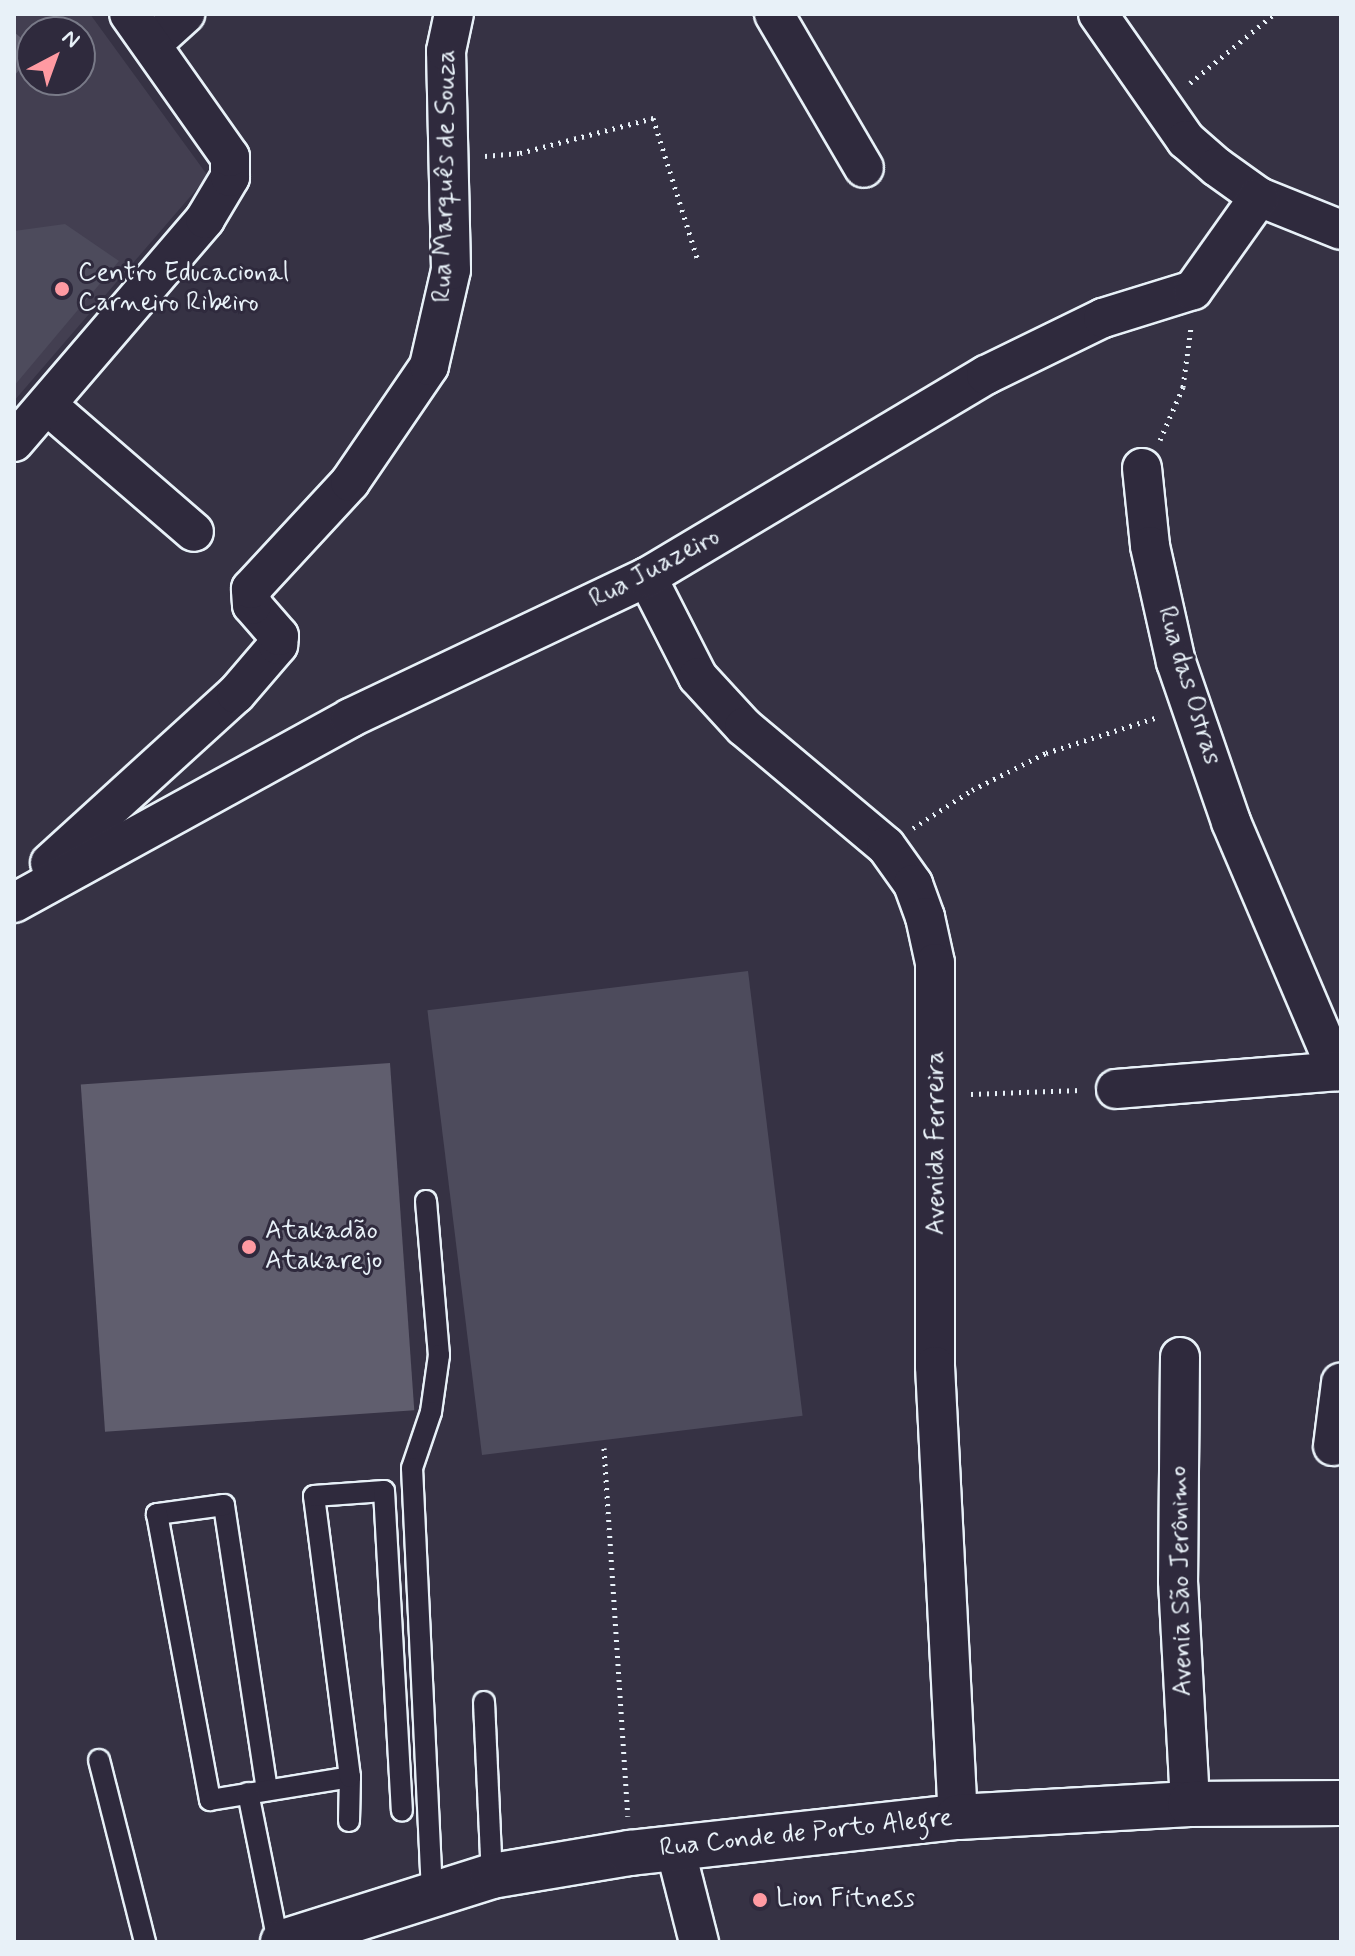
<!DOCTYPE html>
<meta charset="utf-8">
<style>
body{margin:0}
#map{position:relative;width:1355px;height:1956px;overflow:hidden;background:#363244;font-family:Mynerve,sans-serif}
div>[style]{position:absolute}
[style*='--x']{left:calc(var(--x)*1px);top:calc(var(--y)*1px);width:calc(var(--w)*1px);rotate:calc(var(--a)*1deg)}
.built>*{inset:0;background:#433f51}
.green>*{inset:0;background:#4d4b5c;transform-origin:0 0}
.building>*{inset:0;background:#605e6e;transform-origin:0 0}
.path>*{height:5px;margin-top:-2.5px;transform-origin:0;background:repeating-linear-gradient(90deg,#e8f1f8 0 2px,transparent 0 8px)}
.roads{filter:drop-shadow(2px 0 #e8f1f8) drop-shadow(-2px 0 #e8f1f8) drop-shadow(0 2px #e8f1f8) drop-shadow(0 -2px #e8f1f8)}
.lane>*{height:20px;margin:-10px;padding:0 10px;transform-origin:10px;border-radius:10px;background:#2f2a3d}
.street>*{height:38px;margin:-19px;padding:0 19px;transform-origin:19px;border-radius:19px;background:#2f2a3d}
.secondary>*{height:44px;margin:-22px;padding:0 22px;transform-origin:22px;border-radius:22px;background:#2f2a3d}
.dots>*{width:22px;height:22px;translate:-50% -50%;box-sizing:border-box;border:4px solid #2f2a3d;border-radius:50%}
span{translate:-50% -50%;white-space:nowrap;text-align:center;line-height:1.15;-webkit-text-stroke:6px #2f2a3d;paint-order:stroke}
.street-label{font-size:26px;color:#e8f1f8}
.poi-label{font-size:26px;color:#e8f1f8}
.left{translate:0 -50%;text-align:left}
.frame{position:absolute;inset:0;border:16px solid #e8f1f8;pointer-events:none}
.north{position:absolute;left:16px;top:16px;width:80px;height:80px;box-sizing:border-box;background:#2f2a3d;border:2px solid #797a88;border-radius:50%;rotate:41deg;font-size:22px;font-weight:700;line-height:32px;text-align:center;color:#e8f1f8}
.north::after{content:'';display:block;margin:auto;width:28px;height:36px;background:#ff9aa2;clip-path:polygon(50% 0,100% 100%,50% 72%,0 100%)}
</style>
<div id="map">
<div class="built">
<i style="clip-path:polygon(evenodd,14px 14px,90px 14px,208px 176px,14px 401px,14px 14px,32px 32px,80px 32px,80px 80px,32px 80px,32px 32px)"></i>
</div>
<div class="green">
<i style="clip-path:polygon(65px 224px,119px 261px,14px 386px,14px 231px)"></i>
<i style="left:748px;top:971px;width:448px;height:323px;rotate:83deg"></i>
</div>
<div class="building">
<i style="clip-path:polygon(14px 32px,32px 47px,32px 55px,14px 76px)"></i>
<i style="left:390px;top:1063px;width:348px;height:310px;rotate:86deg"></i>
</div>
<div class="path">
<i style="--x:1190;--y:83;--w:109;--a:-39.4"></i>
<i style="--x:485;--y:156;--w:35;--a:-5"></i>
<i style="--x:520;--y:153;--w:138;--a:-14.7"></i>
<i style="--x:653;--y:118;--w:150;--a:72.5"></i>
<i style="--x:1160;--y:440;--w:58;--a:-66.5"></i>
<i style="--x:1183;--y:387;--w:61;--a:-82.4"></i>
<i style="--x:913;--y:828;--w:70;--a:-32.8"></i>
<i style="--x:972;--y:790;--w:83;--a:-26.6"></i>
<i style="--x:1046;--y:753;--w:118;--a:-17.8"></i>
<i style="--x:971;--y:1094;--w:110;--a:-2.1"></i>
<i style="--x:604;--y:1448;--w:369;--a:86.3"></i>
</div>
<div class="roads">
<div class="lane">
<i style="--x:426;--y:1201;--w:155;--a:85.2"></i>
<i style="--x:439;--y:1355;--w:58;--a:98"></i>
<i style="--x:431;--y:1412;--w:59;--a:108.7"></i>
<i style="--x:412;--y:1468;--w:426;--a:87.3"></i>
<i style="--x:484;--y:1702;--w:174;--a:87.4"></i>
<i style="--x:99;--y:1760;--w:188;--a:75.8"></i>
<i style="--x:267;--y:1790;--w:288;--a:-98.6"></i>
<i style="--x:224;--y:1505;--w:68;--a:172.3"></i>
<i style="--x:157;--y:1514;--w:291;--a:79.5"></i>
<i style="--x:210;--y:1800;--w:142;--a:-9.3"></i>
<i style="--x:248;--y:1793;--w:152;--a:78.6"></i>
<i style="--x:349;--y:1821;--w:44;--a:-88.7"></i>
<i style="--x:350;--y:1777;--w:283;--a:-97.3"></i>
<i style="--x:314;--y:1496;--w:70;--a:-4.1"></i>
<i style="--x:384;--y:1491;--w:320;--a:86.8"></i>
</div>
<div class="street">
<i style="--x:774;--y:14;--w:178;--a:59.7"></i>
<i style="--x:1098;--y:14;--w:154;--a:55.1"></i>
<i style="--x:1186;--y:140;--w:41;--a:41.1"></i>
<i style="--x:1217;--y:167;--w:52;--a:35.5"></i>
<i style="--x:1259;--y:197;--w:88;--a:21.9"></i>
<i style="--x:152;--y:44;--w:45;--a:-42.3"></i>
<i style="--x:47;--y:405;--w:194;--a:40.8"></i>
<i style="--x:14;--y:442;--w:294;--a:-49.4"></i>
<i style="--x:205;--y:219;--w:49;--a:-59.2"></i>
<i style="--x:230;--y:177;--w:20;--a:-90"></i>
<i style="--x:230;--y:157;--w:175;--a:-125.2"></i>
<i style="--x:1142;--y:468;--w:78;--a:84.1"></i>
<i style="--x:1150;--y:546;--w:119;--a:77.4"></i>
<i style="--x:1176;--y:662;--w:169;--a:71"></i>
<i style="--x:1231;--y:822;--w:271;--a:66.9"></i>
<i style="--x:647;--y:577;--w:112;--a:63"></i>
<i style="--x:698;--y:677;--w:68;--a:47.4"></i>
<i style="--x:744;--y:727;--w:185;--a:40"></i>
<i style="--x:886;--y:846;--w:47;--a:54.6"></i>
<i style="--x:913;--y:884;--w:35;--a:70"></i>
<i style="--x:925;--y:917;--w:47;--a:77.7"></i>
<i style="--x:935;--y:963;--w:403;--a:90"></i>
<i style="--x:935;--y:1366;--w:452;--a:87.1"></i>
<i style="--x:50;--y:863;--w:251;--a:-42.3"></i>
<i style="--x:236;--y:694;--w:65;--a:-49.4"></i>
<i style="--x:278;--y:645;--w:9;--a:-84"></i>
<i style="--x:279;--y:636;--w:41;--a:-131.1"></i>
<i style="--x:252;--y:605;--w:16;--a:-94"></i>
<i style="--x:251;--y:589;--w:146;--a:-47.2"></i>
<i style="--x:350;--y:482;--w:140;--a:-55.7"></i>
<i style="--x:429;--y:366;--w:98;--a:-77.1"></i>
<i style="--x:451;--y:270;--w:219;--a:-91.3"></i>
<i style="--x:446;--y:51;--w:38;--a:-78"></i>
<i style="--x:14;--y:903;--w:384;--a:-28.8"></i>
<i style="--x:350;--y:718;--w:329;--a:-25.4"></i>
<i style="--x:647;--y:577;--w:395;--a:-30.8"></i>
<i style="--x:986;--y:375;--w:130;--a:-26"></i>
<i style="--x:1103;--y:318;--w:94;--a:-17.3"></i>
<i style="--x:1193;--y:290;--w:114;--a:-54.6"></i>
<i style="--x:1116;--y:1089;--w:226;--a:-4.6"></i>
<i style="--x:1180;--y:1357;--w:224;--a:90.5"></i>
<i style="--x:1178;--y:1581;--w:223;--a:86.9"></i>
<i style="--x:1333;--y:1446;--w:64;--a:-82.8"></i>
<i style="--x:675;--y:1848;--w:97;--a:75.7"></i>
</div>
<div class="secondary">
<i style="--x:283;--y:1942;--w:219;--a:-17.5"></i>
<i style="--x:492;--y:1876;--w:140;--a:-9.5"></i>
<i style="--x:630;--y:1853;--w:330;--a:-6.3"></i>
<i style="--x:958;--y:1817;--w:232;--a:-3.2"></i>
<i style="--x:1190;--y:1804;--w:151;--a:-0.4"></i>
</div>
</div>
<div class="dots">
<i style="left:62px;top:289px;background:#ff9aa2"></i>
<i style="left:249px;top:1247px;background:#ff9aa2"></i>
<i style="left:760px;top:1900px;background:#ff9aa2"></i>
</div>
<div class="street-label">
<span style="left:446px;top:176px;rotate:-89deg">Rua Marquês de Souza</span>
<span style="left:655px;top:569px;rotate:-28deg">Rua Juazeiro</span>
<span style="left:1188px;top:686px;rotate:73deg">Rua das Ostras</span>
<span style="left:937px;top:1143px;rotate:-90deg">Avenida Ferreira</span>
<span style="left:1182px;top:1581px;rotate:-91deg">Avenia São Jerônimo</span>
<span style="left:806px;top:1834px;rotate:-6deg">Rua Conde de Porto Alegre</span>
</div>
<div class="poi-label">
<span class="left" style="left:78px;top:289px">Centro Educacional<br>Carneiro Ribeiro</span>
<span class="left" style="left:265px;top:1247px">Atakadão<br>Atakarejo</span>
<span class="left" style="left:776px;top:1900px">Lion Fitness</span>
</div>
<div class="frame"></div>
<div class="north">N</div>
</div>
